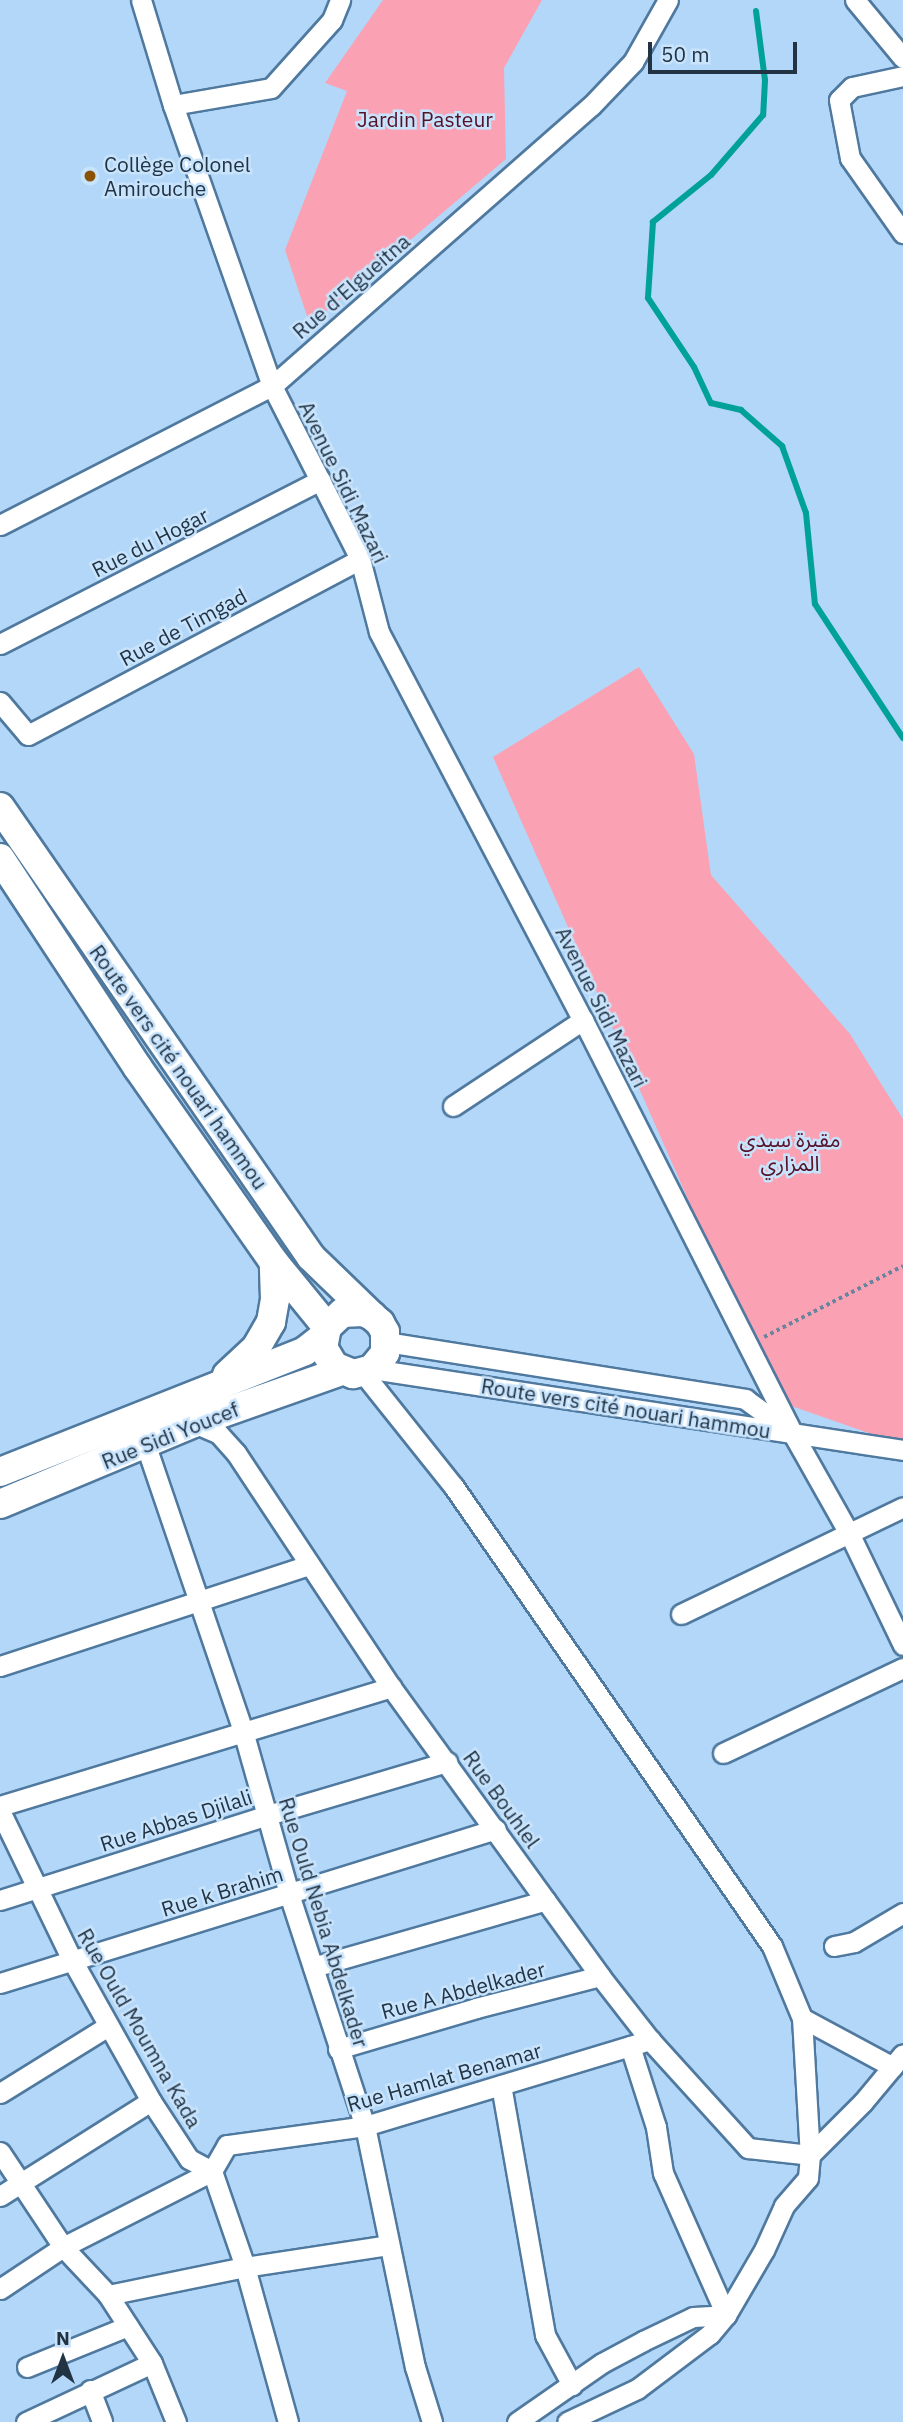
<!DOCTYPE html>
<meta charset="utf-8">
<style>
body{margin:0}
#map{position:relative;width:903px;height:2422px;overflow:hidden;background:#b3d7f8;font-family:"IBM Plex Sans","Noto Sans Arabic",sans-serif}
div>[style]{position:absolute}
[style*='--x']{left:calc(var(--x)*1px);top:calc(var(--y)*1px);width:calc(var(--w)*1px);rotate:calc(var(--a)*1deg)}
.green>*{inset:0;background:#faa2b4}
.stream>*{height:6px;margin:-3px;padding:0 3px;transform-origin:3px;border-radius:3px;background:#00a197}
.path>*{height:3.5px;margin-top:-1.75px;transform-origin:0;background:repeating-linear-gradient(90deg,#69849d 0 3.5px,transparent 0 7px)}
.roads{filter:drop-shadow(2px 0 #4f799f) drop-shadow(-2px 0 #4f799f) drop-shadow(0 2px #4f799f) drop-shadow(0 -2px #4f799f)}
.minor>*{height:19px;margin:-9.5px;padding:0 9.5px;transform-origin:9.5px;border-radius:9.5px;background:#fff}
.secondary>*{height:28px;margin:-14px;padding:0 14px;transform-origin:14px;border-radius:14px;background:#fff}
.dots>*{width:19px;height:19px;translate:-50% -50%;box-sizing:border-box;border:4px solid #c8e3fc;border-radius:50%}
span{translate:-50% -50%;white-space:nowrap;text-align:center;line-height:1.15;-webkit-text-stroke:5px #c8e3fc;paint-order:stroke}
.park-label{font-size:21px;color:#561127}
.poi-label{font-size:21px;color:#223444}
.left{translate:0 -50%;text-align:left}
.street-label{font-size:21px;color:#223444}
.north{position:absolute;left:28px;top:2324px;width:70px;height:70px;-webkit-text-stroke:5px #c8e3fc;paint-order:stroke;rotate:0deg;font-size:19px;font-weight:700;line-height:28px;text-align:center;color:#223444}
.north::after{content:'';display:block;margin:auto;width:24px;height:32px;background:#223444;clip-path:polygon(50% 0,100% 100%,50% 72%,0 100%)}
.scale{position:absolute;left:648px;top:42px;width:149px;height:32px;box-sizing:border-box;border:4px solid #223444;border-top:0;padding-left:9px;font-size:21px;line-height:24px;white-space:nowrap;color:#223444;-webkit-text-stroke:5px #c8e3fc;paint-order:stroke}
</style>
<div id="map">
<div class="green">
<i style="clip-path:polygon(383px 0,542px 0,504px 68px,506px 159px,310px 325px,285px 250px,347px 91px,325px 83px)"></i>
<i style="clip-path:polygon(639px 667px,694px 754px,711px 875px,850px 1034px,903px 1119px,903px 1445px,777px 1401px,493px 757px)"></i>
</div>
<div class="stream">
<i style="--x:756;--y:11;--w:70;--a:82.6"></i>
<i style="--x:765;--y:80;--w:35;--a:93"></i>
<i style="--x:763;--y:115;--w:79;--a:130.9"></i>
<i style="--x:711;--y:175;--w:75;--a:141"></i>
<i style="--x:653;--y:222;--w:76;--a:93.8"></i>
<i style="--x:648;--y:298;--w:83;--a:56.3"></i>
<i style="--x:694;--y:367;--w:40;--a:65"></i>
<i style="--x:711;--y:403;--w:31;--a:13"></i>
<i style="--x:741;--y:410;--w:55;--a:41.3"></i>
<i style="--x:782;--y:446;--w:71;--a:70.3"></i>
<i style="--x:806;--y:513;--w:91;--a:84.4"></i>
<i style="--x:815;--y:604;--w:160;--a:56.7"></i>
</div>
<div class="path">
<i style="--x:764;--y:1337;--w:156;--a:-27.1"></i>
</div>
<div class="roads">
<div class="minor">
<i style="--x:141;--y:0;--w:110;--a:73.1"></i>
<i style="--x:173;--y:105;--w:298;--a:70.6"></i>
<i style="--x:272;--y:386;--w:194;--a:63"></i>
<i style="--x:360;--y:559;--w:75;--a:75.4"></i>
<i style="--x:379;--y:632;--w:438;--a:62.3"></i>
<i style="--x:583;--y:1020;--w:464;--a:63.1"></i>
<i style="--x:793;--y:1434;--w:116;--a:60.6"></i>
<i style="--x:850;--y:1535;--w:122;--a:64.3"></i>
<i style="--x:855;--y:0;--w:75;--a:50.4"></i>
<i style="--x:903;--y:76;--w:52;--a:167.8"></i>
<i style="--x:852;--y:87;--w:18;--a:135"></i>
<i style="--x:839;--y:100;--w:59;--a:79.3"></i>
<i style="--x:850;--y:158;--w:92;--a:54.8"></i>
<i style="--x:173;--y:105;--w:99;--a:-9.8"></i>
<i style="--x:271;--y:88;--w:91;--a:-48.1"></i>
<i style="--x:332;--y:20;--w:22;--a:-68"></i>
<i style="--x:0;--y:525;--w:305;--a:-27.1"></i>
<i style="--x:272;--y:386;--w:424;--a:-41.3"></i>
<i style="--x:591;--y:106;--w:61;--a:-46.3"></i>
<i style="--x:633;--y:62;--w:71;--a:-60.6"></i>
<i style="--x:0;--y:644;--w:360;--a:-27.1"></i>
<i style="--x:0;--y:702;--w:43;--a:49.7"></i>
<i style="--x:28;--y:735;--w:376;--a:-27.9"></i>
<i style="--x:453;--y:1106;--w:156;--a:-33.5"></i>
<i style="--x:387;--y:1342;--w:363;--a:9"></i>
<i style="--x:745;--y:1399;--w:54;--a:36"></i>
<i style="--x:372;--y:1369;--w:537;--a:8.67"></i>
<i style="--x:363;--y:1373;--w:146;--a:51.4"></i>
<i style="--x:454;--y:1487;--w:558;--a:55.29"></i>
<i style="--x:772;--y:1946;--w:78;--a:67.4"></i>
<i style="--x:802;--y:2018;--w:137;--a:86.7"></i>
<i style="--x:810;--y:2155;--w:23;--a:95"></i>
<i style="--x:808;--y:2178;--w:37;--a:131"></i>
<i style="--x:784;--y:2206;--w:48;--a:114.4"></i>
<i style="--x:764;--y:2250;--w:75;--a:120.3"></i>
<i style="--x:726;--y:2315;--w:25;--a:130"></i>
<i style="--x:710;--y:2334;--w:91;--a:143"></i>
<i style="--x:637;--y:2389;--w:77;--a:154.8"></i>
<i style="--x:194;--y:1423;--w:26;--a:23"></i>
<i style="--x:218;--y:1433;--w:27;--a:48"></i>
<i style="--x:236;--y:1453;--w:281;--a:56.5"></i>
<i style="--x:391;--y:1687;--w:357;--a:54.1"></i>
<i style="--x:600;--y:1976;--w:81;--a:52"></i>
<i style="--x:650;--y:2040;--w:146;--a:47.8"></i>
<i style="--x:748;--y:2148;--w:62;--a:6.4"></i>
<i style="--x:145;--y:1443;--w:304;--a:71.2"></i>
<i style="--x:243;--y:1731;--w:169;--a:74.2"></i>
<i style="--x:289;--y:1894;--w:244;--a:71.9"></i>
<i style="--x:365;--y:2126;--w:246;--a:78.3"></i>
<i style="--x:415;--y:2367;--w:58;--a:72.8"></i>
<i style="--x:681;--y:1614;--w:246;--a:-25.7"></i>
<i style="--x:0;--y:1666;--w:325;--a:-18.1"></i>
<i style="--x:723;--y:1753;--w:199;--a:-25.3"></i>
<i style="--x:0;--y:1806;--w:409;--a:-16.9"></i>
<i style="--x:0;--y:1811;--w:165;--a:64.2"></i>
<i style="--x:72;--y:1960;--w:162;--a:60.7"></i>
<i style="--x:151;--y:2101;--w:69;--a:56.8"></i>
<i style="--x:189;--y:2159;--w:26;--a:28"></i>
<i style="--x:212;--y:2171;--w:102;--a:71"></i>
<i style="--x:245;--y:2267;--w:161;--a:74.5"></i>
<i style="--x:0;--y:1900;--w:281;--a:-17.6"></i>
<i style="--x:268;--y:1815;--w:187;--a:-16.5"></i>
<i style="--x:834;--y:1946;--w:20;--a:-11"></i>
<i style="--x:854;--y:1942;--w:57;--a:-30.6"></i>
<i style="--x:313;--y:1967;--w:242;--a:-16"></i>
<i style="--x:0;--y:1983;--w:519;--a:-17.25"></i>
<i style="--x:802;--y:2018;--w:103;--a:28.3"></i>
<i style="--x:338;--y:2049;--w:144;--a:-16.5"></i>
<i style="--x:476;--y:2008;--w:128;--a:-14.5"></i>
<i style="--x:501;--y:2085;--w:254;--a:80"></i>
<i style="--x:545;--y:2335;--w:57;--a:61.6"></i>
<i style="--x:0;--y:2093;--w:127;--a:-31.8"></i>
<i style="--x:0;--y:2152;--w:114;--a:56.4"></i>
<i style="--x:63;--y:2247;--w:66;--a:46.8"></i>
<i style="--x:108;--y:2295;--w:81;--a:57.1"></i>
<i style="--x:152;--y:2363;--w:64;--a:67.9"></i>
<i style="--x:810;--y:2155;--w:75;--a:-45"></i>
<i style="--x:863;--y:2102;--w:62;--a:-50.2"></i>
<i style="--x:0;--y:2196;--w:178;--a:-32.2"></i>
<i style="--x:0;--y:2289;--w:76;--a:-33.7"></i>
<i style="--x:63;--y:2247;--w:167;--a:-27"></i>
<i style="--x:212;--y:2171;--w:30;--a:-60"></i>
<i style="--x:227;--y:2145;--w:139;--a:-7.8"></i>
<i style="--x:365;--y:2126;--w:298;--a:-16.8"></i>
<i style="--x:108;--y:2295;--w:140;--a:-11.6"></i>
<i style="--x:245;--y:2267;--w:145;--a:-8.7"></i>
<i style="--x:27;--y:2367;--w:109;--a:-22.1"></i>
<i style="--x:90;--y:2390;--w:34;--a:69"></i>
<i style="--x:26;--y:2422;--w:139;--a:-25.1"></i>
<i style="--x:517;--y:2422;--w:103;--a:-34.8"></i>
<i style="--x:602;--y:2363;--w:47;--a:-28.2"></i>
<i style="--x:643;--y:2341;--w:55;--a:-25.6"></i>
<i style="--x:693;--y:2317;--w:33;--a:-3"></i>
<i style="--x:726;--y:2315;--w:155;--a:-113.9"></i>
<i style="--x:663;--y:2173;--w:47;--a:-98.7"></i>
<i style="--x:656;--y:2127;--w:85;--a:-107.8"></i>
</div>
<div class="secondary">
<i style="--x:0;--y:807;--w:547;--a:55.35"></i>
<i style="--x:311;--y:1257;--w:85;--a:44"></i>
<i style="--x:372;--y:1316;--w:11;--a:41"></i>
<i style="--x:380;--y:1323;--w:10;--a:61"></i>
<i style="--x:385;--y:1332;--w:21;--a:90"></i>
<i style="--x:385;--y:1353;--w:21;--a:129"></i>
<i style="--x:372;--y:1369;--w:20;--a:165"></i>
<i style="--x:353;--y:1374;--w:21;--a:-157"></i>
<i style="--x:334;--y:1366;--w:21;--a:-121"></i>
<i style="--x:323;--y:1348;--w:21;--a:-79"></i>
<i style="--x:327;--y:1327;--w:21;--a:-43"></i>
<i style="--x:342;--y:1313;--w:21;--a:-3"></i>
<i style="--x:363;--y:1312;--w:10;--a:24"></i>
<i style="--x:0;--y:858;--w:251;--a:56.7"></i>
<i style="--x:138;--y:1068;--w:237;--a:55"></i>
<i style="--x:274;--y:1262;--w:84;--a:50.8"></i>
<i style="--x:227;--y:1375;--w:40;--a:-43"></i>
<i style="--x:256;--y:1348;--w:30;--a:-60"></i>
<i style="--x:271;--y:1322;--w:23;--a:-80"></i>
<i style="--x:275;--y:1299;--w:37;--a:-92"></i>
<i style="--x:0;--y:1472;--w:328;--a:-21.6"></i>
<i style="--x:305;--y:1351;--w:23;--a:-38"></i>
<i style="--x:0;--y:1504;--w:210;--a:-22.7"></i>
<i style="--x:194;--y:1423;--w:157;--a:-19.4"></i>
</div>
</div>
<div class="dots">
<i style="left:90px;top:176px;background:#895303"></i>
</div>
<div class="park-label">
<span style="left:425px;top:119px">Jardin Pasteur</span>
<span style="left:790px;top:1151px">مقبرة سيدي<br>المزاري</span>
</div>
<div class="poi-label">
<span class="left" style="left:104px;top:176px">Collège Colonel<br>Amirouche</span>
</div>
<div class="street-label">
<span style="left:351px;top:286px;rotate:-41deg">Rue d'Elgueitna</span>
<span style="left:344px;top:482px;rotate:64deg">Avenue Sidi Mazari</span>
<span style="left:150px;top:542px;rotate:-27deg">Rue du Hogar</span>
<span style="left:183px;top:627px;rotate:-28deg">Rue de Timgad</span>
<span style="left:602px;top:1007px;rotate:63deg">Avenue Sidi Mazari</span>
<span style="left:179px;top:1067px;rotate:55deg">Route vers cité nouari hammou</span>
<span style="left:626px;top:1408px;rotate:9deg">Route vers cité nouari hammou</span>
<span style="left:170px;top:1435px;rotate:-22deg">Rue Sidi Youcef</span>
<span style="left:502px;top:1799px;rotate:54deg">Rue Bouhlel</span>
<span style="left:176px;top:1820px;rotate:-18deg">Rue Abbas Djilali</span>
<span style="left:222px;top:1891px;rotate:-17deg">Rue k Brahim</span>
<span style="left:324px;top:1922px;rotate:73deg">Rue Ould Nebia Abdelkader</span>
<span style="left:463px;top:1990px;rotate:-15deg">Rue A Abdelkader</span>
<span style="left:140px;top:2028px;rotate:60deg">Rue Ould Moumna Kada</span>
<span style="left:444px;top:2077px;rotate:-16deg">Rue Hamlat Benamar</span>
</div>
<div class="north">N</div>
<div class="scale">50 m</div>
</div>
